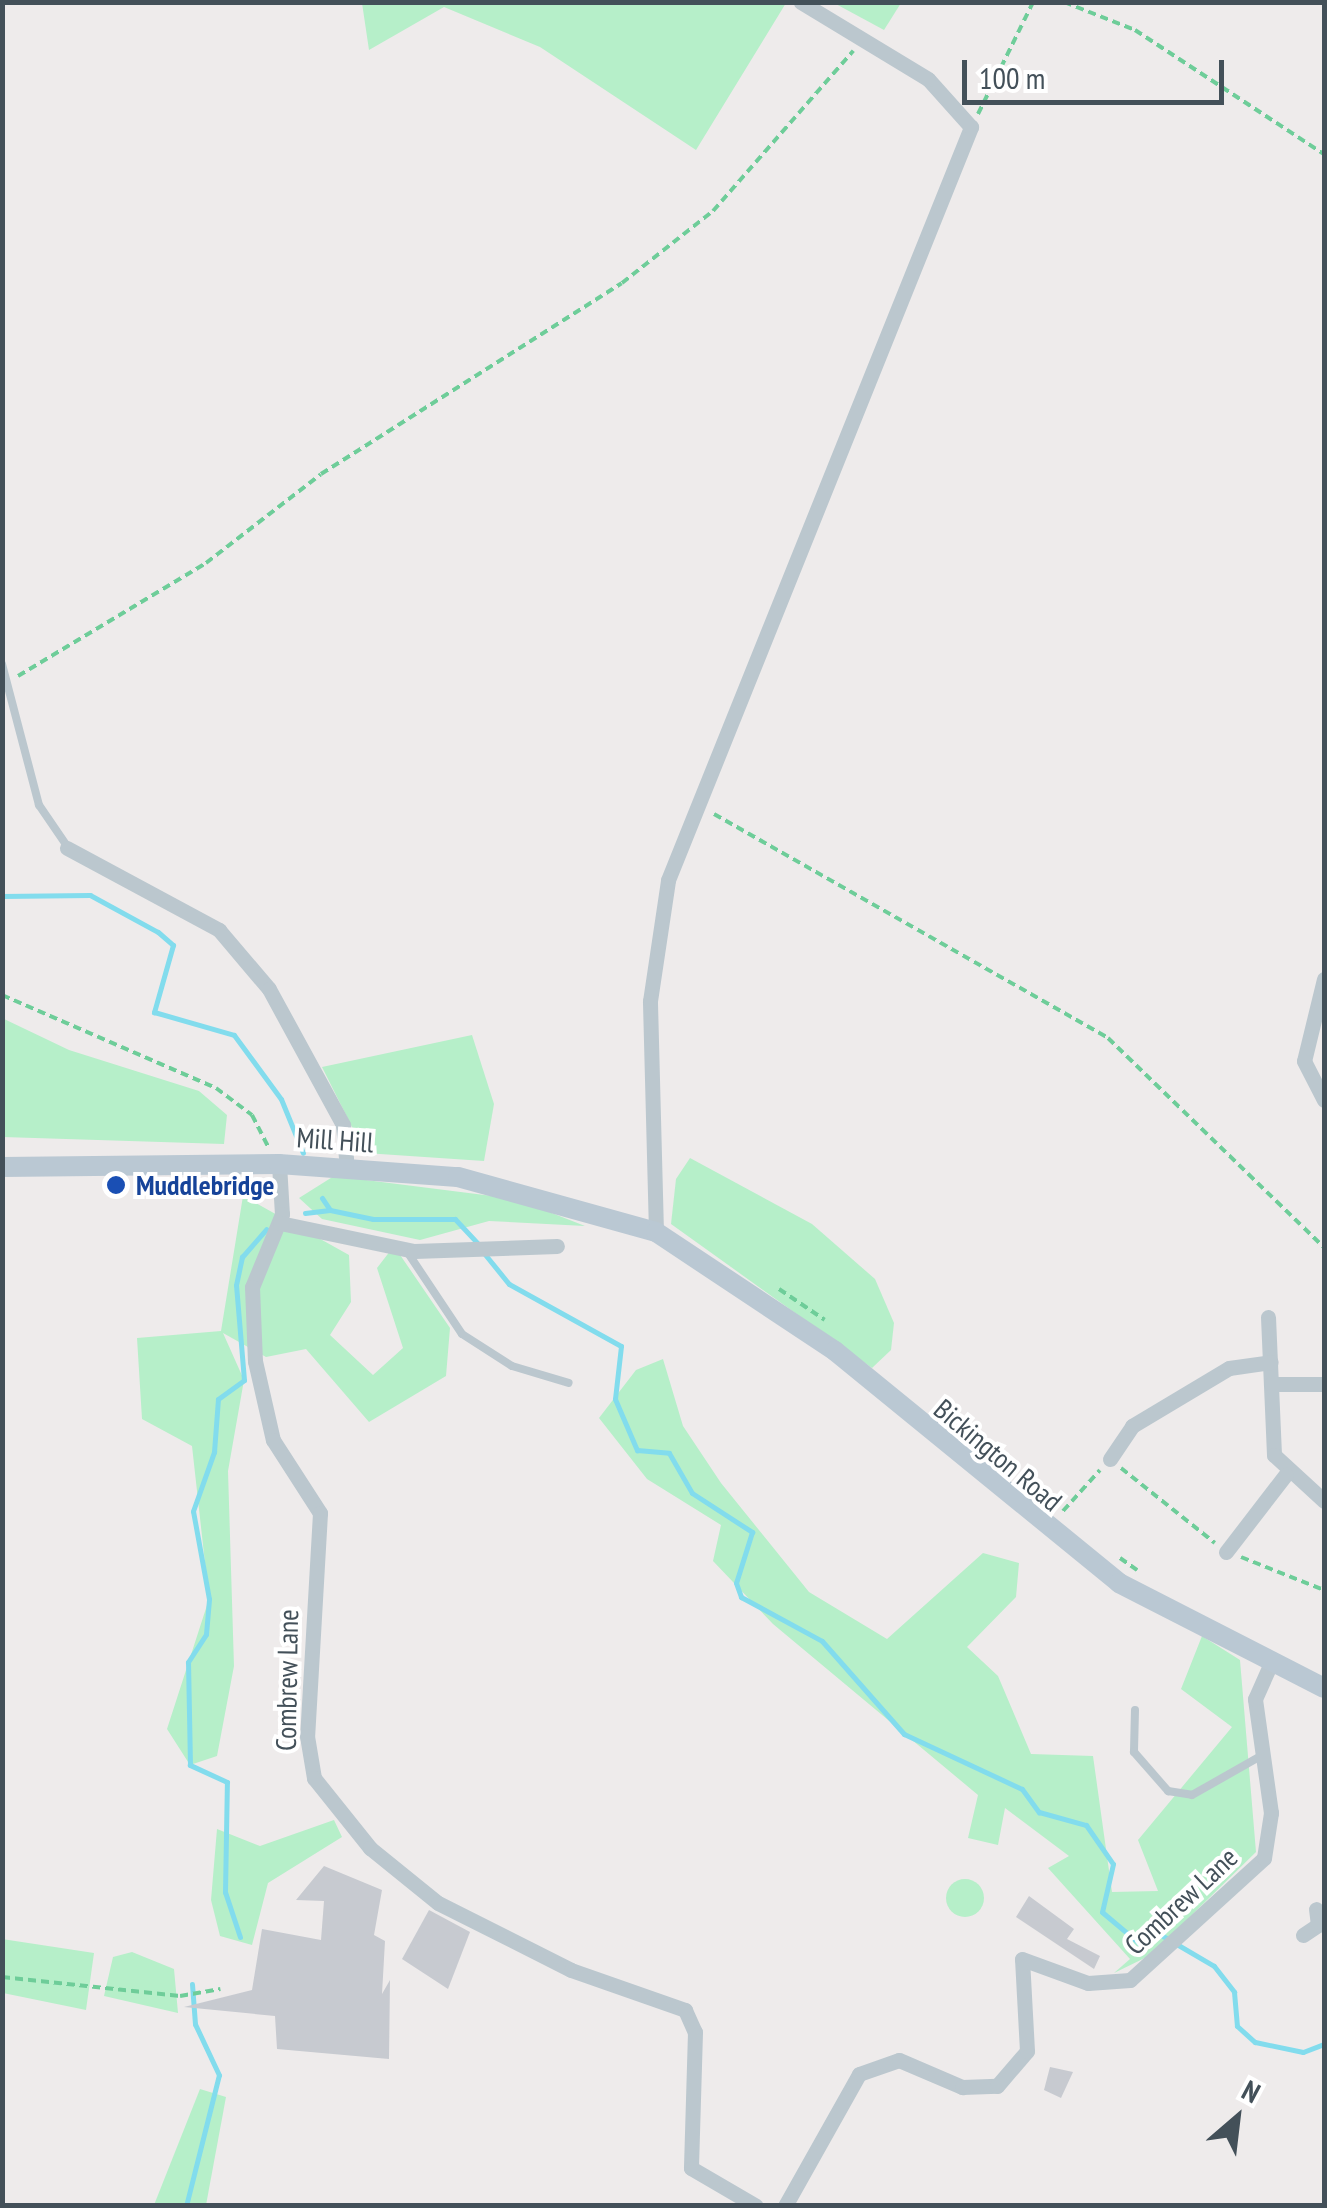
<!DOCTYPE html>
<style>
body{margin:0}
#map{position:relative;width:1327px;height:2208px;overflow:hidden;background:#eeebeb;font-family:"PT Sans Narrow",sans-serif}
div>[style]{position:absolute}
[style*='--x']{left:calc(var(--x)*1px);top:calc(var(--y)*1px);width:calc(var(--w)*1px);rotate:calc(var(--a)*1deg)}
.green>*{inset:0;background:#b6efc9}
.round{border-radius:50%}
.stream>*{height:5px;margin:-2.5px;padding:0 2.5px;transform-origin:2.5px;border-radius:2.5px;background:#82dced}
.building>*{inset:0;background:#c7cad0}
.path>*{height:4px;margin-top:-2px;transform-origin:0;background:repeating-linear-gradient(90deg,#6ecd99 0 8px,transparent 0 13px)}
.service>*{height:8px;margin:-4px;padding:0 4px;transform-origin:4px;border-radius:4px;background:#bbc7ce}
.minor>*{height:15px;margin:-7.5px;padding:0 7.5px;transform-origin:7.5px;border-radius:7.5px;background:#bbc7ce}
.secondary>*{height:20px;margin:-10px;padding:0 10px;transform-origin:10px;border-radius:10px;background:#bac8d3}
.dots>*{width:28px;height:28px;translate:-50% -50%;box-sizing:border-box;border:5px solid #fff;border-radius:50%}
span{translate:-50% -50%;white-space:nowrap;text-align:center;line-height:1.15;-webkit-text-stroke:8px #fff;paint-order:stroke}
.street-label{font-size:28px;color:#435059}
.transit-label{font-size:28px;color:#164399;font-weight:700}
.left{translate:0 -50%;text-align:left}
.frame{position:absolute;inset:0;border:5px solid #435059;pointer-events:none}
.north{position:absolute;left:1187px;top:2068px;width:100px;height:100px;-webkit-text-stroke:8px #fff;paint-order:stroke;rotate:28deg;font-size:28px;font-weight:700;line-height:40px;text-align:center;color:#435059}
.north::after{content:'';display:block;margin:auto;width:35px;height:45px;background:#435059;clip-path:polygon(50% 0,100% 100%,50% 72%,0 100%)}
.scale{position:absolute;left:962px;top:60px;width:262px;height:45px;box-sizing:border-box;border:5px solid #435059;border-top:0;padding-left:12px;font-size:30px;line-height:35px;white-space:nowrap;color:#435059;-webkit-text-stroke:8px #fff;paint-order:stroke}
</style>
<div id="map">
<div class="green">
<i style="clip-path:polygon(362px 3px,362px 2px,786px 3px,696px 150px,540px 47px,444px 7px,369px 50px)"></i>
<i style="clip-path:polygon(834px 3px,901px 3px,884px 30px)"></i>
<i style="clip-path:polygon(2px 1018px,69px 1050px,199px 1091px,227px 1115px,224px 1144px,3px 1137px)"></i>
<i style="clip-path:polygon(472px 1035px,494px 1104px,484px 1161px,365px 1153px,322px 1067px)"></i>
<i style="clip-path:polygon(690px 1158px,812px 1224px,875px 1279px,894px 1323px,891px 1350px,872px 1368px,671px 1224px,676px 1179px)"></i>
<i style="clip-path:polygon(334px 1176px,516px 1199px,585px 1226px,489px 1221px,420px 1240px,322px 1219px,299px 1198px)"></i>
<i style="clip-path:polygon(243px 1196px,349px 1255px,351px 1302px,330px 1335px,373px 1375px,403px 1348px,377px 1268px,394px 1246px,450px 1328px,446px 1376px,369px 1422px,306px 1349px,266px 1357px,223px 1333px,244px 1380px,228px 1471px,234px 1666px,217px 1756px,190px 1765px,167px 1729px,209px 1599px,192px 1446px,142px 1419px,137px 1338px,221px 1331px)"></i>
<i style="clip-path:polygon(663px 1359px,683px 1426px,721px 1483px,809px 1592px,887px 1639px,983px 1553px,1019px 1563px,1016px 1597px,967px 1647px,998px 1676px,1031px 1754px,1093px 1756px,1112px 1892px,1158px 1891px,1138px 1840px,1232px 1727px,1181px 1689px,1202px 1636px,1240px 1660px,1256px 1852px,1151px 1955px,1114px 1973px,1130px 1959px,1048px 1868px,1069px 1856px,1005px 1808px,998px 1845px,968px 1838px,978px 1795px,773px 1624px,713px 1561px,721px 1525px,647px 1479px,599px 1418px,636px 1370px)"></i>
<i style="clip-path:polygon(334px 1820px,342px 1837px,268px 1883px,252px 1945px,220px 1936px,211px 1900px,217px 1829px,260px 1846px)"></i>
<i class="round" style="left:946px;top:1879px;width:38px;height:38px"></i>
<i style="clip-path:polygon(2px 1939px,94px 1953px,86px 2010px,3px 1993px)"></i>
<i style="clip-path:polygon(132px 1952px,174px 1969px,178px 2013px,104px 1996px,113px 1957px)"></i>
<i style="clip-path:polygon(200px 2089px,226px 2097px,206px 2205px,154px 2205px)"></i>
</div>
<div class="stream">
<i style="--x:2;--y:896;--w:88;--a:-0.7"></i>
<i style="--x:90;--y:895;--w:77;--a:28.6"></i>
<i style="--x:158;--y:932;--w:20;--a:41"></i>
<i style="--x:173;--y:945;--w:70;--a:105.8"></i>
<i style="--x:154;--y:1012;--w:83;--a:16"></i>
<i style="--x:234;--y:1035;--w:79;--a:53.7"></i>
<i style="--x:281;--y:1099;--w:58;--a:67.8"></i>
<i style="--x:322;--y:1198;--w:14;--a:56"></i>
<i style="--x:330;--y:1210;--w:44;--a:11.8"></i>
<i style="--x:373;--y:1219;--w:82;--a:0"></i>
<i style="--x:455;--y:1219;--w:33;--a:47"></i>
<i style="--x:305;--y:1213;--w:25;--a:-7"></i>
<i style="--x:483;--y:1252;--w:41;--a:50.9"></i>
<i style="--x:509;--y:1284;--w:128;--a:29"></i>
<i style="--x:621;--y:1346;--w:53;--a:96.5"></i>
<i style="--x:615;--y:1399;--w:56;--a:66.7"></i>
<i style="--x:637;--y:1450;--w:32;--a:5"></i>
<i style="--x:669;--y:1453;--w:46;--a:60.1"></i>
<i style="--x:692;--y:1493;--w:72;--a:33"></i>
<i style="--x:752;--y:1532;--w:53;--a:107.4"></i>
<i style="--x:736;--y:1583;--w:15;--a:70"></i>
<i style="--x:741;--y:1597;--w:92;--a:28.5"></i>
<i style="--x:822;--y:1641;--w:124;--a:48.6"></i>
<i style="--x:904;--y:1734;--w:130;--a:25"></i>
<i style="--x:1022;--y:1789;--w:29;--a:54"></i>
<i style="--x:1039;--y:1812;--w:49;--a:15.5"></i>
<i style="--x:1086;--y:1825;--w:47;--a:55.3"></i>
<i style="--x:1113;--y:1864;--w:49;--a:102.9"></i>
<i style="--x:1102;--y:1912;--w:50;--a:40.1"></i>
<i style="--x:1140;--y:1944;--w:20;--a:-37"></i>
<i style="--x:1156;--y:1932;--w:67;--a:30.4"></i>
<i style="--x:1214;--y:1966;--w:33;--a:52"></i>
<i style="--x:1234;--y:1992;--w:34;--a:85"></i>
<i style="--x:1237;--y:2026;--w:24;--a:42"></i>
<i style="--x:1255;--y:2042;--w:49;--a:11.8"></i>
<i style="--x:1303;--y:2052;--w:22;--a:-21"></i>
<i style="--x:240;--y:1937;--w:47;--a:-108.4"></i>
<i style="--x:225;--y:1892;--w:110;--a:-89"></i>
<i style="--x:227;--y:1782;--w:41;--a:-155.3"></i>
<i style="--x:190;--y:1765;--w:103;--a:-91.1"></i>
<i style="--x:188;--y:1662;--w:33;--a:-57"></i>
<i style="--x:206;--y:1634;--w:35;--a:-85"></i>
<i style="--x:209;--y:1599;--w:89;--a:-100.3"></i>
<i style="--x:193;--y:1511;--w:63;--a:-70.4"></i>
<i style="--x:214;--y:1452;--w:53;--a:-85.7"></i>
<i style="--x:218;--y:1399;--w:32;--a:-36"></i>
<i style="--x:244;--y:1380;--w:95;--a:-94.8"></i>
<i style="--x:236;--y:1285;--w:29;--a:-78"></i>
<i style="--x:242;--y:1257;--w:37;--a:-49"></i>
<i style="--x:186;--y:2206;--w:135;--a:-75.9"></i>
<i style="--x:219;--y:2075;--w:56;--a:-115.2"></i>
<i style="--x:195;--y:2024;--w:40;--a:-94.3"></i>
</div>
<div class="building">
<i style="clip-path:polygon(324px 1866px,382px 1890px,374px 1935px,385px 1941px,382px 1994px,390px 1980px,389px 2059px,277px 2049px,275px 2016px,184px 2007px,252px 1990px,262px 1929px,321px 1940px,324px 1901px,296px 1900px)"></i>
<i style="clip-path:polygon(1029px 1896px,1074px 1929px,1067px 1939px,1100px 1956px,1094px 1969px,1016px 1917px)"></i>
<i style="clip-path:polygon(429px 1910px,470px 1932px,448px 1989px,402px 1959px)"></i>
<i style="clip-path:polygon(1050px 2067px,1073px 2072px,1061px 2098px,1044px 2090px)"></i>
</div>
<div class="path">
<i style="--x:1064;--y:2;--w:76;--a:21.5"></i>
<i style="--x:1135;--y:30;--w:226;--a:33.3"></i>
<i style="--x:978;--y:114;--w:125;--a:-63.8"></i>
<i style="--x:18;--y:676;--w:219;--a:-31"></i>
<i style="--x:206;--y:563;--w:145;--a:-37.7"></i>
<i style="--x:321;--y:474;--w:356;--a:-32.4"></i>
<i style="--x:622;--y:283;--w:116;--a:-38.4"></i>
<i style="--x:713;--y:211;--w:213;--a:-48.8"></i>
<i style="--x:714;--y:814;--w:453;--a:29.6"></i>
<i style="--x:1108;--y:1038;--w:301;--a:44.1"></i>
<i style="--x:2;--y:995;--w:233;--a:23.5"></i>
<i style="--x:216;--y:1088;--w:45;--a:36.9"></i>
<i style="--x:252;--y:1115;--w:37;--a:63"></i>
<i style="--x:779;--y:1289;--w:55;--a:34"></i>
<i style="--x:1121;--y:1468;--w:120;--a:38.6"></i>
<i style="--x:1063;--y:1511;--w:55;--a:-47.9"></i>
<i style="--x:1241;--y:1557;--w:89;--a:21.7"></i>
<i style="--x:1120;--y:1558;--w:21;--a:35"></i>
<i style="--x:2;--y:1977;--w:179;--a:6.1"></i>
<i style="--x:180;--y:1996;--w:41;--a:-9.9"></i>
</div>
<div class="service">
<i style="--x:2;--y:664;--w:146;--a:75.3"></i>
<i style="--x:39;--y:805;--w:50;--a:55.7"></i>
<i style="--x:408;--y:1253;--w:97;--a:56.3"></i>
<i style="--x:462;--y:1334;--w:59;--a:32.6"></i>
<i style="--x:512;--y:1366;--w:59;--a:16.6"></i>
<i style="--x:1135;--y:1710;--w:42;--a:91.4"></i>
<i style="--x:1134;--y:1752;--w:52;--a:48.9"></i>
<i style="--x:1168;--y:1791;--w:24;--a:9"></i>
<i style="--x:1192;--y:1795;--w:79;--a:-29.5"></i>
</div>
<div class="minor">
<i style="--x:67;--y:848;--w:173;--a:28.3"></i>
<i style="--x:219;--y:930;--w:77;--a:49.7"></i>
<i style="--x:269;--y:989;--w:155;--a:61.4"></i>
<i style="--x:343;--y:1125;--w:44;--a:84.8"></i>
<i style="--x:1324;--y:979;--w:84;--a:103.7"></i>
<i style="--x:1304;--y:1061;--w:44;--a:62.9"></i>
<i style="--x:279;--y:1164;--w:50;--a:86.6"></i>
<i style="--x:282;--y:1214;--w:79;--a:112.3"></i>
<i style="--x:252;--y:1287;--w:74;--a:87.7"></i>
<i style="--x:255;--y:1361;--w:81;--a:77.2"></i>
<i style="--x:273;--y:1440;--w:87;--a:57.2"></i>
<i style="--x:320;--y:1513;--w:223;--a:93.3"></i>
<i style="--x:307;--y:1736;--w:43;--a:80.5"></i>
<i style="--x:314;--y:1778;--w:90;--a:51.3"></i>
<i style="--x:370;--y:1848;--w:87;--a:39"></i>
<i style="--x:438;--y:1903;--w:149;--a:26.7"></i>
<i style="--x:571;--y:1970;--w:121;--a:19.3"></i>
<i style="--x:685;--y:2010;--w:24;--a:66"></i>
<i style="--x:695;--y:2032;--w:136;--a:91.7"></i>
<i style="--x:691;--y:2168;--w:75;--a:30.3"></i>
<i style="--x:280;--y:1223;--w:137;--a:11.8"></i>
<i style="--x:414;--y:1251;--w:143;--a:-2"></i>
<i style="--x:656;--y:1232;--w:231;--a:-91.5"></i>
<i style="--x:650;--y:1001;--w:122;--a:-81.5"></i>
<i style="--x:668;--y:880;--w:812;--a:-68.08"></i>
<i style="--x:971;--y:127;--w:64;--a:-131.9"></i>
<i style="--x:928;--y:79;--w:149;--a:-148.8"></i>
<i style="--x:1268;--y:1317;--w:138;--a:87.5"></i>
<i style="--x:1274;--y:1455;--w:68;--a:42.6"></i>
<i style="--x:1271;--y:1384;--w:53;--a:0"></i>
<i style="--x:1110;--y:1459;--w:40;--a:-56"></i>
<i style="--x:1132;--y:1426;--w:113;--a:-30.9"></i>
<i style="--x:1229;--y:1368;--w:42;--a:-8.1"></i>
<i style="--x:1226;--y:1552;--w:98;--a:-52.4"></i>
<i style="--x:1303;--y:1935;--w:18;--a:-34"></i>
<i style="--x:1318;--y:1925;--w:16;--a:-97"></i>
<i style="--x:785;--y:2206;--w:151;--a:-60.7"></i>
<i style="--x:859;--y:2074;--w:42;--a:-19.3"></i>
<i style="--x:899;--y:2060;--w:69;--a:23.2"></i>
<i style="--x:962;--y:2087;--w:35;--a:-2"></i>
<i style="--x:997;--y:2086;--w:46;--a:-49.4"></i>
<i style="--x:1027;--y:2051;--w:92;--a:-93.1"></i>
<i style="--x:1022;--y:1959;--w:70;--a:20"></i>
<i style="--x:1088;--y:1983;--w:42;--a:-4.1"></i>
<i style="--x:1130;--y:1980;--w:181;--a:-42.3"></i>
<i style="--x:1264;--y:1858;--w:46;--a:-81.2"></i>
<i style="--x:1271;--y:1813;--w:115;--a:-98"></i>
<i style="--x:1255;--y:1699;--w:39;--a:-66"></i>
</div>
<div class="secondary">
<i style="--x:2;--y:1167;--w:277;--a:-0.6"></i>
<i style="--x:279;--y:1164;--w:179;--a:4.2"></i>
<i style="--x:458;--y:1177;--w:205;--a:15.5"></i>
<i style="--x:656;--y:1232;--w:215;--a:33.6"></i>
<i style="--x:835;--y:1351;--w:367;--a:39.2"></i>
<i style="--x:1119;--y:1583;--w:230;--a:27.1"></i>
</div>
<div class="dots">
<i style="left:116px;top:1185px;background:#1a4fb4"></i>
</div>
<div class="street-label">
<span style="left:335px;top:1140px;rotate:4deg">Mill Hill</span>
<span style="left:998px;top:1455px;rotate:40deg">Bickington Road</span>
<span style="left:287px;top:1680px;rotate:-89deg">Combrew Lane</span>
<span style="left:1181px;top:1901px;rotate:-43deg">Combrew Lane</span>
</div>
<div class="transit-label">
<span class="left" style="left:136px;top:1185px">Muddlebridge</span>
</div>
<div class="frame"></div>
<div class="north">N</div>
<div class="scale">100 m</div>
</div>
